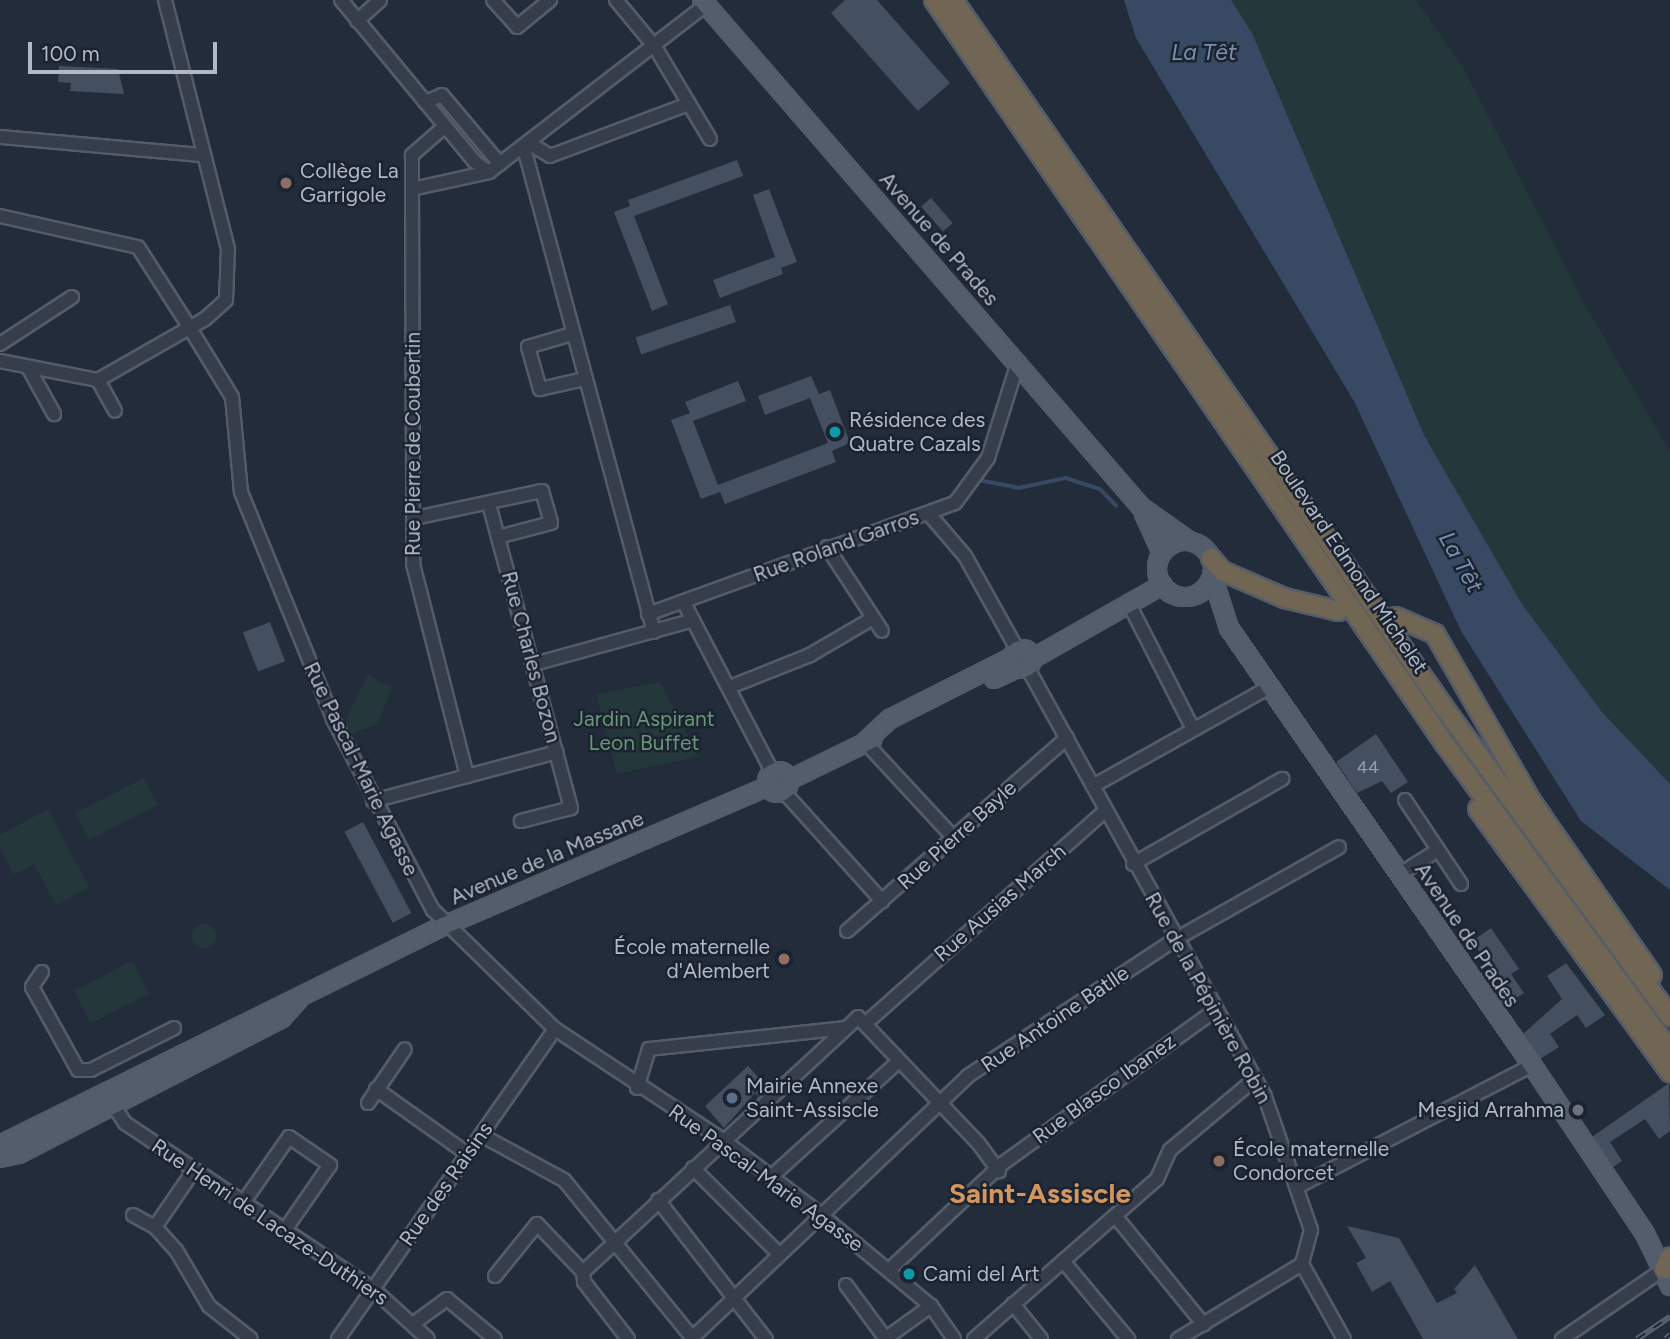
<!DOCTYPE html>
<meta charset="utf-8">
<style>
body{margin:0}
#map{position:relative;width:1670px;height:1339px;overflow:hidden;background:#232c3b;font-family:Figtree,sans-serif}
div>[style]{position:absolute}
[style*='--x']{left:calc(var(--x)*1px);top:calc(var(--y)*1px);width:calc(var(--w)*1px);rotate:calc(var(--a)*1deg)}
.green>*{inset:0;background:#24383c;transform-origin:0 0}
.round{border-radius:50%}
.water>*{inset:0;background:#384964}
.stream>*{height:3.5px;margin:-1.75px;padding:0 1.75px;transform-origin:1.75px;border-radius:1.75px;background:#384964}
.building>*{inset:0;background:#444f60;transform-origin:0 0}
.roads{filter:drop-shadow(2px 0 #545c69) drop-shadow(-2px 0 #545c69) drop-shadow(0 2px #545c69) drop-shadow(0 -2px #545c69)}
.minor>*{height:12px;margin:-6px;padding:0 6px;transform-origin:6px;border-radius:6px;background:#363e4b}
.major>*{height:16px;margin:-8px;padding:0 8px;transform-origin:8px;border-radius:8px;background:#545d6b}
.major>.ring{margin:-8px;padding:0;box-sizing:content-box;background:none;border:16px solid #545d6b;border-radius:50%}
.highway>*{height:18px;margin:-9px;padding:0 9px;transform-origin:9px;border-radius:9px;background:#716653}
.rail>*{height:6px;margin-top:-3px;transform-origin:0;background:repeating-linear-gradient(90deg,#1b2330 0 10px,#586272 0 20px);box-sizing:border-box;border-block:2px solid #586272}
.dots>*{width:19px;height:19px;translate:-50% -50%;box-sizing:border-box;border:4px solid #1b2330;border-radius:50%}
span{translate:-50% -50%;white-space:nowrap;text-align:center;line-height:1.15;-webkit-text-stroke:5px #1b2330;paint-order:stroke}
.number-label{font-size:18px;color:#969ead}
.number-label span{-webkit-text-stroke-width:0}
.poi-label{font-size:21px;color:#b1b9c7}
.left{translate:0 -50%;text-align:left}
.right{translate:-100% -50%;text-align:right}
.street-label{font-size:21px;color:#b1b9c7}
.park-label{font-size:21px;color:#699775}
.water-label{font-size:23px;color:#7a8eae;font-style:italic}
.district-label{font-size:28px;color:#d29661;font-weight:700}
.scale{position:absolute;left:28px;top:42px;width:189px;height:32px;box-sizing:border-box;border:4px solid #b1b9c7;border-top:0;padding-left:9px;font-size:21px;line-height:24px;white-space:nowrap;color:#b1b9c7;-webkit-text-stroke:5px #1b2330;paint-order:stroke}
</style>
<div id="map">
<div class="green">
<i style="clip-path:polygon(1231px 0,1416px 0,1464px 69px,1585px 305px,1670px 452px,1670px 784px,1602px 712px,1522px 604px,1425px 437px,1252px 33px)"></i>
<i style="clip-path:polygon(368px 675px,392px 688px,377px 725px,349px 734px,344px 723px)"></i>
<i style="clip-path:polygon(660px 682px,698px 757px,617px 774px,596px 694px)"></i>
<i style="left:144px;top:778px;width:30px;height:77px;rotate:63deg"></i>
<i style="clip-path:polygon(48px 809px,89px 887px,56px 905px,34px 864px,14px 874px,0 848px,0 835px)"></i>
<i class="round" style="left:192px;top:924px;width:24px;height:24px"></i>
<i style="left:132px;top:961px;width:37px;height:65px;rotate:63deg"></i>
</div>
<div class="water">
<i style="clip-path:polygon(1124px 0,1231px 0,1252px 33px,1425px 437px,1522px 604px,1602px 712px,1670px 784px,1670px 890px,1581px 821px,1461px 631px,1355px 403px,1136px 38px)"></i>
</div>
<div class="stream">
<i style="--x:984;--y:481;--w:36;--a:11"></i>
<i style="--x:1019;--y:488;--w:48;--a:-12"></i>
<i style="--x:1066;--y:478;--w:36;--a:18"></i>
<i style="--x:1100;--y:489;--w:23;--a:45"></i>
</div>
<div class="building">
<i style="clip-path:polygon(845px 0,877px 0,950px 83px,918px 111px,831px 13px)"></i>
<i style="clip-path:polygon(59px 66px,118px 69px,124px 94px,70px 91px,71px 83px,58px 82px)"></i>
<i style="clip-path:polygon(737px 160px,743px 176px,634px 216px,668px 304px,652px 311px,614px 212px,630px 206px,628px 200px)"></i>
<i style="clip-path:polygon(769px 189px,797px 262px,781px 268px,783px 274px,720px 298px,713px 280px,775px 257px,753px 195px)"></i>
<i style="left:931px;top:198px;width:33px;height:13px;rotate:49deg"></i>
<i style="left:730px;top:305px;width:18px;height:100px;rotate:71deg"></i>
<i style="clip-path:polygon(811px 376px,819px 394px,830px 390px,850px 443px,832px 451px,836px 462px,725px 504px,720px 492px,701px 499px,671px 420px,690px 413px,685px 402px,738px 381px,746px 401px,693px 421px,718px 485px,828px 443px,810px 398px,765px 415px,758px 396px)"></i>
<i style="left:270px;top:622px;width:42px;height:29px;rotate:69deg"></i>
<i style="clip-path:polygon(1376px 734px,1408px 782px,1391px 793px,1382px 781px,1357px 793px,1336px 762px)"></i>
<i style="left:363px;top:822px;width:103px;height:21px;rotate:62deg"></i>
<i style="clip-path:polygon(1491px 928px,1519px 969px,1511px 974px,1524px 993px,1504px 1006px,1499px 999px,1508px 992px,1472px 941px)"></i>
<i style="clip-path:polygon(1566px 963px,1605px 1015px,1586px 1028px,1577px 1015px,1550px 1034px,1559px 1047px,1540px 1059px,1523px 1034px,1562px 999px,1547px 976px)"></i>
<i style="clip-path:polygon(748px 1066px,768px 1088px,758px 1097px,755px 1093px,724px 1128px,705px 1106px)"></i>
<i style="clip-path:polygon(1669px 1083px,1670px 1131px,1659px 1139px,1645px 1119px,1610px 1142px,1622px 1161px,1613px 1167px,1592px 1137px)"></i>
<i style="clip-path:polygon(1347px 1226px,1399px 1238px,1437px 1303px,1457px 1293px,1454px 1289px,1475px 1265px,1518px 1339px,1423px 1339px,1390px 1281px,1372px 1292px,1356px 1263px,1366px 1258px)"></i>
</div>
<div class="roads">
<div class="minor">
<i style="--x:341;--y:0;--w:210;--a:50.4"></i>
<i style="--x:475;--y:162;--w:17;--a:36"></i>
<i style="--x:493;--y:0;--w:36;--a:48"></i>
<i style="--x:517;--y:27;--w:43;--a:-39.3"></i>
<i style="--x:616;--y:0;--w:61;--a:50.3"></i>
<i style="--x:655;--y:47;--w:107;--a:59.1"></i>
<i style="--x:357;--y:21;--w:31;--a:-42"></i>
<i style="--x:425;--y:102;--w:18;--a:-22"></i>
<i style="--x:442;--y:95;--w:90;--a:50"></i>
<i style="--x:444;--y:127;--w:43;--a:138.8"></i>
<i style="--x:412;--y:155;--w:34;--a:90"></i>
<i style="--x:412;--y:189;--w:79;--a:-12.4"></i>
<i style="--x:489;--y:172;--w:274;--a:-37.6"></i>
<i style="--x:0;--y:137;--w:204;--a:5.1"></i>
<i style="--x:532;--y:145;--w:21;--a:31"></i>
<i style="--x:550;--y:156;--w:147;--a:-20.6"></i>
<i style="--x:524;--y:148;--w:501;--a:74.97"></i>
<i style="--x:412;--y:189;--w:375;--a:89.8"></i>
<i style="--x:413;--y:564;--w:219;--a:75.7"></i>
<i style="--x:0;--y:216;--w:141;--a:12.7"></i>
<i style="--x:138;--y:247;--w:93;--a:57.3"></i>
<i style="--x:188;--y:325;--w:84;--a:58.6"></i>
<i style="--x:232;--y:397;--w:95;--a:84.6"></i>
<i style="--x:241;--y:492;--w:245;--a:67.9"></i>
<i style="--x:333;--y:719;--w:216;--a:62.4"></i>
<i style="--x:433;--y:910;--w:170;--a:44.3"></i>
<i style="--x:555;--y:1029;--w:203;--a:33.5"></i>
<i style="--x:724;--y:1141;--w:121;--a:37.2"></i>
<i style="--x:820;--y:1214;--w:144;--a:39.7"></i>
<i style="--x:931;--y:1306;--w:40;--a:55.1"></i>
<i style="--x:572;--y:334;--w:46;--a:163.5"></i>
<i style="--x:528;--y:347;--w:44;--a:74.1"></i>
<i style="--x:540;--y:389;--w:45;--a:-12.8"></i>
<i style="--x:0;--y:344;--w:86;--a:-33.1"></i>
<i style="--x:0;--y:361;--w:100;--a:11"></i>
<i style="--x:98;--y:380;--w:123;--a:-29.7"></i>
<i style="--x:205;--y:319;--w:28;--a:-42"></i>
<i style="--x:226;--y:300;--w:51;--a:-87.8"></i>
<i style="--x:228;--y:249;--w:257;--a:-104.2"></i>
<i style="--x:28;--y:367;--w:54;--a:61"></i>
<i style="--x:98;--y:380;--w:35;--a:61"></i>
<i style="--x:489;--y:504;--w:315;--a:74.9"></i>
<i style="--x:571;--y:808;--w:52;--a:165.4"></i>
<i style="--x:929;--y:514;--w:55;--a:49.4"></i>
<i style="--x:965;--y:556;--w:107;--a:60.8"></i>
<i style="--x:415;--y:518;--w:130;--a:-12"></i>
<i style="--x:542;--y:491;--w:33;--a:74"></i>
<i style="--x:551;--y:523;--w:55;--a:165.2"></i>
<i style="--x:827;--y:547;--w:100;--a:56.8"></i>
<i style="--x:1128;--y:602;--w:143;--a:62.9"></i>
<i style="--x:684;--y:603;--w:192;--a:62.4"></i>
<i style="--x:648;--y:614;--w:326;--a:-19.9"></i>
<i style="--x:955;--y:503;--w:56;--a:-53.7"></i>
<i style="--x:988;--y:458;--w:101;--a:-72.6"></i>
<i style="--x:534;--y:664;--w:162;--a:-15.4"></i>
<i style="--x:1027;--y:667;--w:491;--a:61"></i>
<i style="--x:1265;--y:1097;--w:141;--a:70.9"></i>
<i style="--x:1311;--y:1230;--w:35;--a:105"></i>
<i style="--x:1302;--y:1264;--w:86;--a:60.8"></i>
<i style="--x:730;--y:687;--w:86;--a:-21.8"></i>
<i style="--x:810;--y:655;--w:73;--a:-30.4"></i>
<i style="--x:865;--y:742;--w:129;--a:47.2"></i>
<i style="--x:1093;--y:786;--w:204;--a:-29.3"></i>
<i style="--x:784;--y:792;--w:147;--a:48"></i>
<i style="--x:1405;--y:800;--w:101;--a:56.3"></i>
<i style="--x:373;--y:801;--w:190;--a:-14.9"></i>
<i style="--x:1133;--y:864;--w:172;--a:-29.7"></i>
<i style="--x:1400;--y:874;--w:45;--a:-32.3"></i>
<i style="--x:847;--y:931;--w:293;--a:-41.3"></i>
<i style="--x:42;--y:972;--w:18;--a:124"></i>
<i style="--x:32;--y:987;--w:95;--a:61"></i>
<i style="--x:78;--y:1070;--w:13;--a:0"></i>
<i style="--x:91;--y:1070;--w:93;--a:-26.8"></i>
<i style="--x:865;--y:1024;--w:321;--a:-41.6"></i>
<i style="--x:637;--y:1088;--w:41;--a:-72.9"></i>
<i style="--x:649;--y:1049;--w:197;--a:-6.1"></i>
<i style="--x:376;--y:1089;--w:110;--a:35.4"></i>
<i style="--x:109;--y:1099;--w:29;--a:56"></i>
<i style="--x:125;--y:1123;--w:298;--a:33.8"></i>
<i style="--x:373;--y:1289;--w:74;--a:42.3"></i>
<i style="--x:368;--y:1103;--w:65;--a:-55.6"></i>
<i style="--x:481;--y:1135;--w:94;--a:28.5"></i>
<i style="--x:564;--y:1180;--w:205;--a:50.9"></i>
<i style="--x:693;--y:1168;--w:122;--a:45"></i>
<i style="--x:771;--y:1177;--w:171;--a:-42.2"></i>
<i style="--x:1299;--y:1186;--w:263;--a:-27.4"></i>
<i style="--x:658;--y:1200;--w:176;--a:52.2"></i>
<i style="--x:243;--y:1203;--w:80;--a:-55.1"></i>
<i style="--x:289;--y:1137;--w:50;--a:34.3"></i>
<i style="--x:330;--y:1165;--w:79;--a:124.7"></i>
<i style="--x:133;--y:1215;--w:25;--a:29"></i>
<i style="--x:155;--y:1227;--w:31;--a:48"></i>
<i style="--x:176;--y:1250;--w:65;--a:59.5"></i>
<i style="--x:209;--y:1306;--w:53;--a:38.2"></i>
<i style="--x:1116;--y:1217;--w:139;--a:50.8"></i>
<i style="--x:155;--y:1227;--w:69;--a:-55.6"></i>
<i style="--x:1063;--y:1261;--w:102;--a:50.2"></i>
<i style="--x:889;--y:1270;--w:155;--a:-43.2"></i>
<i style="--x:1002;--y:1164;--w:261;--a:-35.8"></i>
<i style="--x:583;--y:1272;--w:375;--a:-42.8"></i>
<i style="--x:858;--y:1017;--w:175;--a:46.4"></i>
<i style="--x:979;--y:1144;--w:34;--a:54"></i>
<i style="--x:583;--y:1272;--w:10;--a:84"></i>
<i style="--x:584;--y:1282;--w:72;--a:52.3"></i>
<i style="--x:495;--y:1276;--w:67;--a:-51.1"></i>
<i style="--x:537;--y:1224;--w:66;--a:46.2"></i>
<i style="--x:846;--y:1285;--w:67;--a:53.5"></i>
<i style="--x:1013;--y:1304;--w:45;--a:51.3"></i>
<i style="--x:414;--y:1323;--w:41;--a:-36"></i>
<i style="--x:447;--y:1299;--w:62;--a:39.8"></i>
<i style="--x:338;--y:1339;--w:378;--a:-55"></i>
<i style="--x:691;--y:1339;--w:382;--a:-43.5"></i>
<i style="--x:968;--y:1076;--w:249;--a:-33.4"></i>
<i style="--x:1176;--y:939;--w:187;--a:-29.4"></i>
<i style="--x:885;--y:1339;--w:57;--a:-35.7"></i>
<i style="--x:974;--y:1339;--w:243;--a:-41.2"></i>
<i style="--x:1157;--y:1179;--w:32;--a:-66"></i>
<i style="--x:1170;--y:1150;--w:111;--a:-39.9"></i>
<i style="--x:1178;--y:1339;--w:145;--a:-31.2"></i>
<i style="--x:1562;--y:1339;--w:124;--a:-34.5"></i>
</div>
<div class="major">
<i style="--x:702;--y:0;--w:671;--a:49.11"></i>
<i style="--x:1141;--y:507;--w:59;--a:35.3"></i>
<i style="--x:1144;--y:514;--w:43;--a:65.2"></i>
<i class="ring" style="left:1157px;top:541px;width:40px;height:40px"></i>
<i style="--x:1212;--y:575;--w:56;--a:72.2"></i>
<i style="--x:1229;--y:628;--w:532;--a:55.26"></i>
<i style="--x:1532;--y:1065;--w:203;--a:56.2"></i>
<i style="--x:1645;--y:1234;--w:58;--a:64.3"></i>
<i class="ring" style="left:1012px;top:649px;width:4px;height:4px"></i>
<i style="--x:1032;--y:659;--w:150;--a:-29.6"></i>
<i style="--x:994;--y:679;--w:26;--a:-25"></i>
<i style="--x:865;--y:742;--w:34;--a:-43"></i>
<i style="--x:890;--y:719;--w:136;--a:-26.8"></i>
<i class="ring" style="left:767px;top:771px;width:6px;height:6px"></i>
<i style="--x:789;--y:780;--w:93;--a:-26"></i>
<i style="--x:0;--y:1145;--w:497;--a:-26.3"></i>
<i style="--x:446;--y:925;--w:351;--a:-23.3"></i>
<i style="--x:0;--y:1158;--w:19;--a:-12"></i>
<i style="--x:19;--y:1154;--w:296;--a:-27.3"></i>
<i style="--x:282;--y:1018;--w:25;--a:-48"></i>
</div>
<div class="highway">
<i style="--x:934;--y:0;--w:903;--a:55.52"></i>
<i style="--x:1445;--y:744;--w:380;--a:53.7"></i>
<i style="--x:953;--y:0;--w:858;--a:55.25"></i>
<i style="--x:1442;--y:705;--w:386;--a:53.8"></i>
<i style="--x:1211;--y:558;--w:17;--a:50"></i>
<i style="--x:1222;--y:571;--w:68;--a:23.5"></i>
<i style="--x:1284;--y:598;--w:56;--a:13.5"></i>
<i style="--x:1396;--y:617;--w:43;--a:23.6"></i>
<i style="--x:1435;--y:634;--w:193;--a:60.1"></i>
<i style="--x:1531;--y:801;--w:212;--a:55.2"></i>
<i style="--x:1478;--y:809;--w:326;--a:53.9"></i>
<i style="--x:1664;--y:1269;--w:13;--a:-63"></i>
</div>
</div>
<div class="rail">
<i style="--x:1637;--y:1339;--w:40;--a:-34"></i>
<i style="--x:1666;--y:1339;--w:6;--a:-45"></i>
</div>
<div class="dots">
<i style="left:286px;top:183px;background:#8d6e63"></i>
<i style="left:835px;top:432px;background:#0f9aa8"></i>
<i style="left:784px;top:959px;background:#8d6e63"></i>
<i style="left:732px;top:1098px;background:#5c6f8a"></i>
<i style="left:1578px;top:1110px;background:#6b7280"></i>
<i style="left:1219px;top:1161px;background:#8d6e63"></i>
<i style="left:909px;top:1274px;background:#0f9aa8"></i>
</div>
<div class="number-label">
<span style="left:1368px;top:767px">44</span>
</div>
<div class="poi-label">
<span class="left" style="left:300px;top:183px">Collège La<br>Garrigole</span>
<span class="left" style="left:849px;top:432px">Résidence des<br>Quatre Cazals</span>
<span class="right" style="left:770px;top:959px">École maternelle<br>d'Alembert</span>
<span class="left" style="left:746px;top:1098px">Mairie Annexe<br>Saint-Assiscle</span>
<span class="right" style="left:1564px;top:1110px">Mesjid Arrahma</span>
<span class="left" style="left:1233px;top:1161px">École maternelle<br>Condorcet</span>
<span class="left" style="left:923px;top:1274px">Cami del Art</span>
</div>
<div class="street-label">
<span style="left:939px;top:239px;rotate:49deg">Avenue de Prades</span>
<span style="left:413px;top:444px;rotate:-90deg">Rue Pierre de Coubertin</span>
<span style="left:836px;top:546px;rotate:-20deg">Rue Roland Garros</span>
<span style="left:1349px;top:562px;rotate:56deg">Boulevard Edmond Michelet</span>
<span style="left:531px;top:657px;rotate:75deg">Rue Charles Bozon</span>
<span style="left:361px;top:769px;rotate:64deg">Rue Pascal-Marie Agasse</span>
<span style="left:957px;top:835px;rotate:-42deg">Rue Pierre Bayle</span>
<span style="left:547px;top:858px;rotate:-23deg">Avenue de la Massane</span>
<span style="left:1000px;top:903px;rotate:-41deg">Rue Ausias March</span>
<span style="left:1467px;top:935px;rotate:56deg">Avenue de Prades</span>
<span style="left:1208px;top:998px;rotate:61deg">Rue de la Pépinière Robin</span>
<span style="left:1055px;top:1019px;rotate:-34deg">Rue Antoine Batlle</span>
<span style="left:1104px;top:1089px;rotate:-36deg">Rue Blasco Ibanez</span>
<span style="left:766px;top:1178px;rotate:36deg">Rue Pascal-Marie Agasse</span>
<span style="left:446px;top:1184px;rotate:-55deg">Rue des Raisins</span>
<span style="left:270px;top:1222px;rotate:34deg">Rue Henri de Lacaze-Duthiers</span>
</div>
<div class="park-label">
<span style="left:644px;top:731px">Jardin Aspirant<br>Leon Buffet</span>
</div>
<div class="water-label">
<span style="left:1204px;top:52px">La Têt</span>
<span style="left:1461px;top:562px;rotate:61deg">La Têt</span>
</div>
<div class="district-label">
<span style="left:1040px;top:1193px">Saint-Assiscle</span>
</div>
<div class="scale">100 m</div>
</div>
